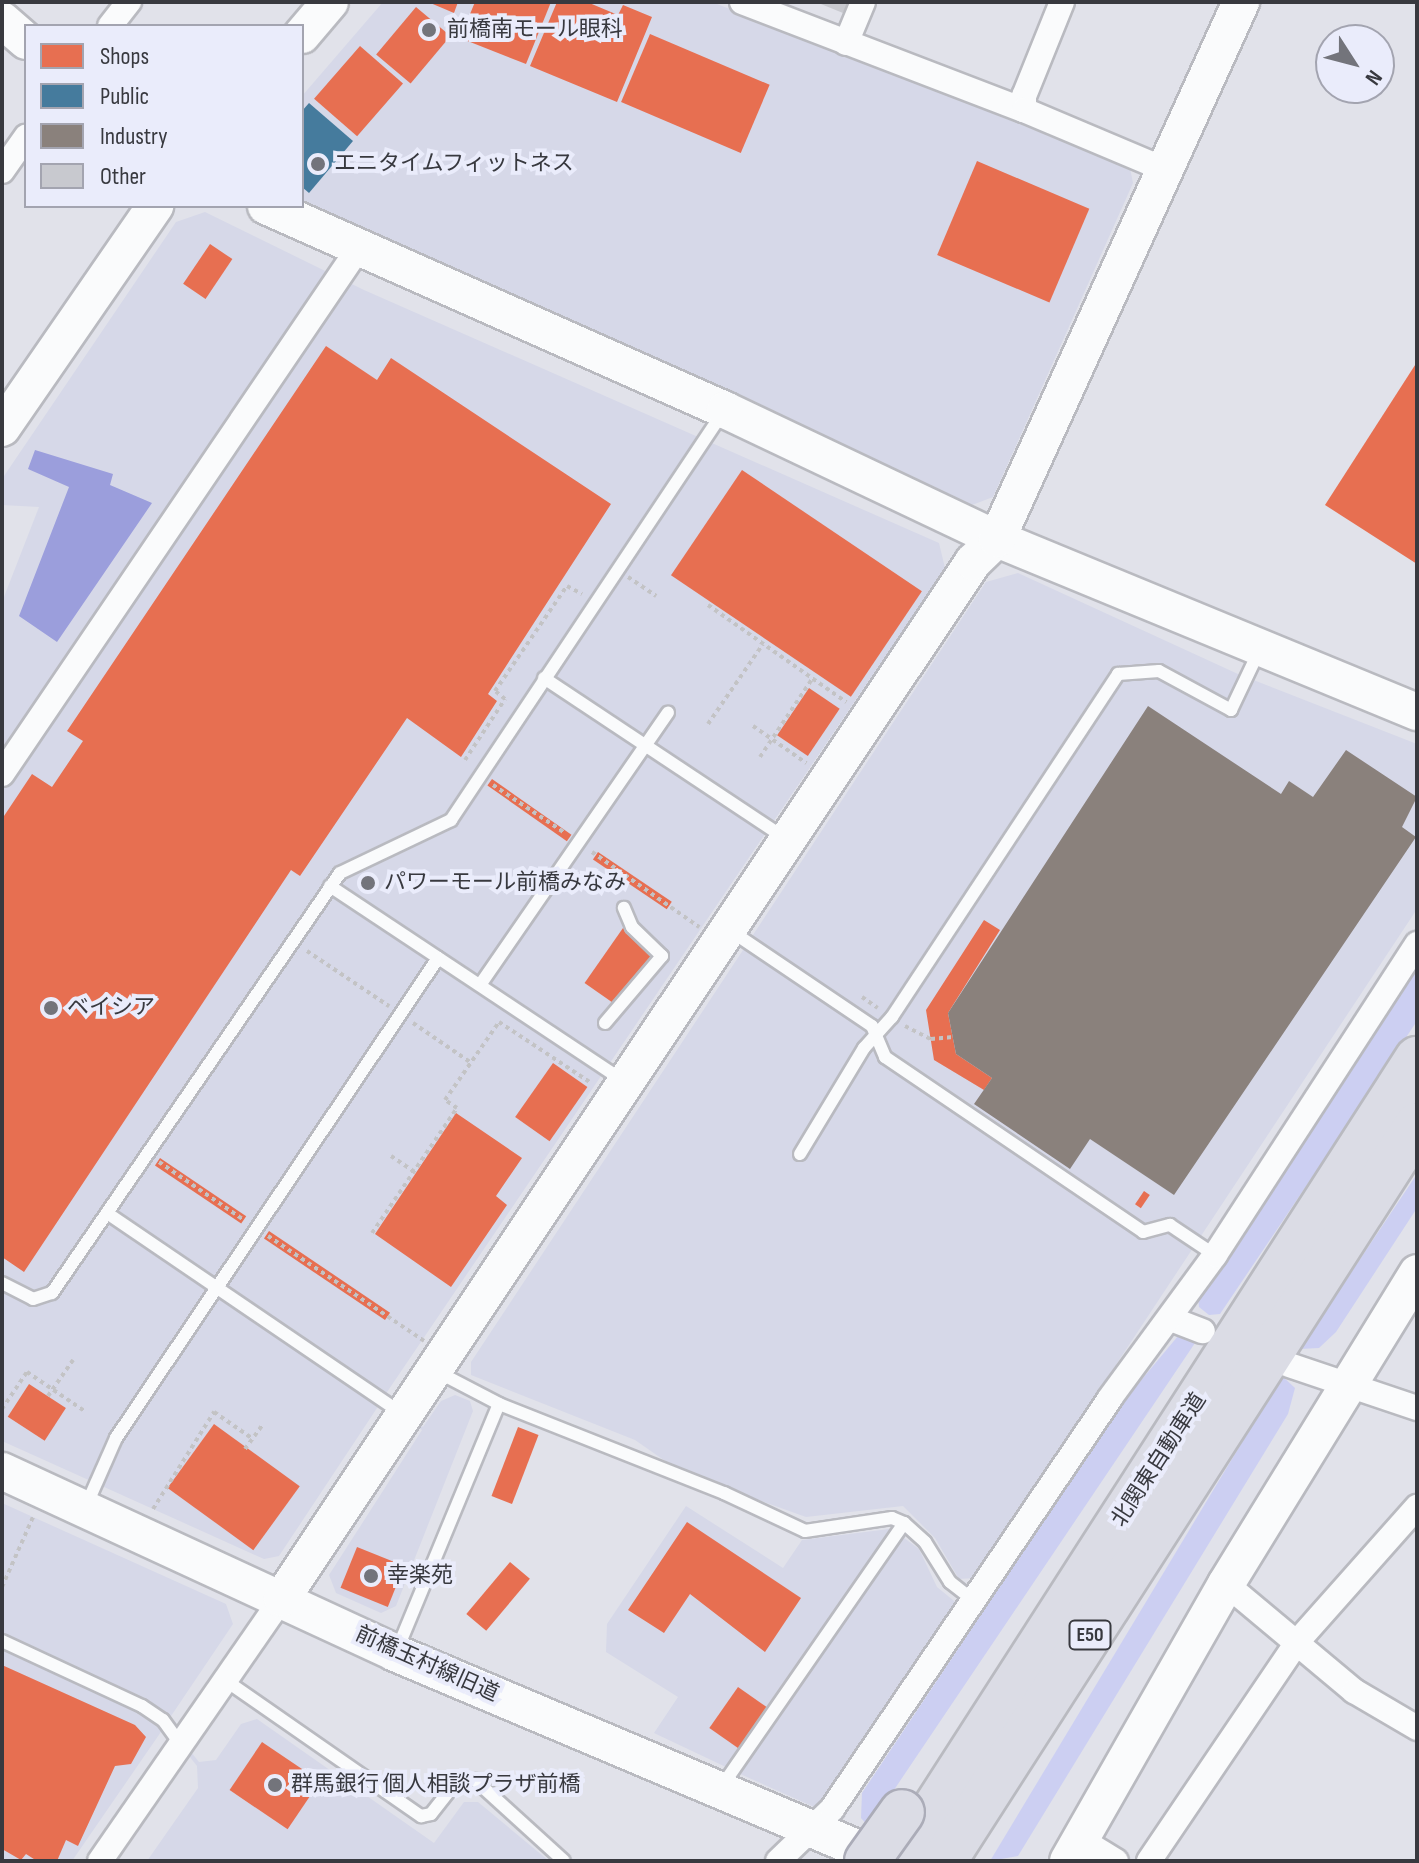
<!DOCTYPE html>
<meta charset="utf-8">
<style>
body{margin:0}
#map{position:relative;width:1419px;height:1863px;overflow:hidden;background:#e1e2ea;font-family:"Sofia Sans Condensed","Noto Sans JP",sans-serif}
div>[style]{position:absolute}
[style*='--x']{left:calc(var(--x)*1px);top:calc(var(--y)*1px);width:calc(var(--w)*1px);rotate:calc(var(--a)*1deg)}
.built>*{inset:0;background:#d6d8e8}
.green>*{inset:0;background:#cccff2}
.water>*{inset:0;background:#9b9edc}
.shops>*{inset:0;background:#e76f51;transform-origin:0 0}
.public>*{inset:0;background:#457b9d}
.industry>*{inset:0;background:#8a817c}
.building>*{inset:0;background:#c8c9cf}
.path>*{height:4px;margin-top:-2px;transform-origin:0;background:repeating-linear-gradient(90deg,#c3c3c5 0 4px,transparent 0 8px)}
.roads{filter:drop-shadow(2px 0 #b9bac0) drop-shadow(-2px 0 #b9bac0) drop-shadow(0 2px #b9bac0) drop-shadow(0 -2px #b9bac0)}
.lane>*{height:12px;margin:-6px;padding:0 6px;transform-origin:6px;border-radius:6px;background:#fafbfc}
.street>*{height:24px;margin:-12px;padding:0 12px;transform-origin:12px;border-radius:12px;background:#fafbfc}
.secondary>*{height:36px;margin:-18px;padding:0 18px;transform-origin:18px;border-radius:18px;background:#fafbfc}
.highway>*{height:44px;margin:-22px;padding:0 22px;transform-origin:22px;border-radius:22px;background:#dbdce5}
.bridges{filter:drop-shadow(2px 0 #abacb8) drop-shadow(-2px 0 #abacb8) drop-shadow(0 2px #abacb8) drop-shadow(0 -2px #abacb8)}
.highway-bridge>*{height:44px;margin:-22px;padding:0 22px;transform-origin:22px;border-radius:22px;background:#dbdce5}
.dots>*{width:22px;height:22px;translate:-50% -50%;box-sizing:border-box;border:4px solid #eaecfb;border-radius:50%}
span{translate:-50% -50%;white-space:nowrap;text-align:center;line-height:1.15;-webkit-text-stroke:8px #eaecfb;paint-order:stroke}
.shield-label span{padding:2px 6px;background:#eaecfb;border:2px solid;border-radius:6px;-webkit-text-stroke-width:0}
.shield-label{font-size:20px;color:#38393f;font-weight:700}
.poi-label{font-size:22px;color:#38393f}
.left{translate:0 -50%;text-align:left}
.street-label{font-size:22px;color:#38393f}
.frame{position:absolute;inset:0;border:4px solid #38393f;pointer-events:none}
.legend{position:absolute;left:24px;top:24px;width:280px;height:184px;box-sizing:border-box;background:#eaecfb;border:2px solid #a3a4b0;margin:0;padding:10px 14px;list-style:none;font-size:24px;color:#38393f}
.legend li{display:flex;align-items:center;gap:16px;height:40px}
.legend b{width:40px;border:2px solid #a3a4b0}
.north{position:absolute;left:1315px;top:24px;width:80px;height:80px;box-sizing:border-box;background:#eaecfb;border:2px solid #a3a4b0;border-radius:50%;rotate:126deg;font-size:22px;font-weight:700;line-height:32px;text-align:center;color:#38393f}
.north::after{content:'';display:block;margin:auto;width:28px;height:36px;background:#73747b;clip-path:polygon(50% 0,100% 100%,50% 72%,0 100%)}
</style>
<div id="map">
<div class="built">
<i style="clip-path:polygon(383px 2px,712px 2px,1130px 168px,1133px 183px,993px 497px,972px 505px,302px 203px,302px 96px)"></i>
<i style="clip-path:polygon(205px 212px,364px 290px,939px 543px,945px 568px,383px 1398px,423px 1427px,441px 1401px,455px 1395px,470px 1401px,473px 1411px,396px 1606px,381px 1613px,336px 1593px,329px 1575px,422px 1430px,381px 1402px,279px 1556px,264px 1559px,2px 1441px,2px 602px,39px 507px,2px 505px,2px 479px,176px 222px)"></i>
<i style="clip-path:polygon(1018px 573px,1238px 674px,1417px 744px,1417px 909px,975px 1578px,959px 1579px,935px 1538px,903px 1506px,806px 1517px,681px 1472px,635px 1440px,471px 1375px,471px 1362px,986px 582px)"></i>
<i style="clip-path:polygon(2px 1503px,226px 1604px,233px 1624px,167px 1722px,199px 1762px,216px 1760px,241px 1724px,257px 1719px,434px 1843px,464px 1802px,478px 1802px,549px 1861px,147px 1861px,198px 1788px,197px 1766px,165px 1726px,72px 1861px,2px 1859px)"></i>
<i style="clip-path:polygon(686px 1506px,783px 1568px,802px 1540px,897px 1528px,728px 1768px,654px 1733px,678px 1697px,606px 1652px,607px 1624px)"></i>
<i style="clip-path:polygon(900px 1535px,919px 1549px,937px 1587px,959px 1605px,821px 1810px,738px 1773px)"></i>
</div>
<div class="green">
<i style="clip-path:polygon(1417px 962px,1417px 1021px,1220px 1314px,1209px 1315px,1199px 1307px,1198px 1297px)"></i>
<i style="clip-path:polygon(1417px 1174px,1417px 1208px,1336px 1332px,1319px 1348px,1300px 1349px)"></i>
<i style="clip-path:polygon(1178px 1336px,1197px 1340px,869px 1827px,861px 1818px,862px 1793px,1123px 1402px)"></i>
<i style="clip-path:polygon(1282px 1376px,1295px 1388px,1288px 1414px,1018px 1856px,990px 1861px)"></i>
</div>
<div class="water">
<i style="clip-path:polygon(35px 450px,113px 474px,110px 485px,152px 503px,57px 642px,19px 616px,69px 487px,28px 469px)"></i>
</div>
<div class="shops">
<i style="clip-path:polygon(428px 2px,458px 2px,454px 13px)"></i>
<i style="clip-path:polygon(475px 2px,551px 2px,526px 64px,460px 38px)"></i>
<i style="clip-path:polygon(557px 2px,587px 2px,618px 15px,623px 5px,652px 17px,617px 102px,530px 66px)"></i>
<i style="left:416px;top:7px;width:45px;height:62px;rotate:40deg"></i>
<i style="left:650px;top:34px;width:130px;height:74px;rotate:23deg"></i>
<i style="left:360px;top:46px;width:57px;height:70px;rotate:41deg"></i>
<i style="left:977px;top:161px;width:122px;height:102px;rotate:23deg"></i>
<i style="left:210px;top:244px;width:27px;height:48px;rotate:34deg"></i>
<i style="clip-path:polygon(326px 346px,377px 380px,391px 358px,611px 504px,488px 694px,497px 701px,461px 757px,407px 718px,300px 876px,291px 870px,24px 1272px,2px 1257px,2px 819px,32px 774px,52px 787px,83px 741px,67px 731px)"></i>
<i style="clip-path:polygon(1417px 362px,1417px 564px,1325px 505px)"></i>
<i style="left:742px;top:470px;width:217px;height:127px;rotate:34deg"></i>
<i style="left:809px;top:688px;width:37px;height:57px;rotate:34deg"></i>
<i style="left:492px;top:779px;width:97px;height:8px;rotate:35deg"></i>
<i style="left:598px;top:852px;width:89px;height:9px;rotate:34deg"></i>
<i style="clip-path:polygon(984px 920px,1000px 930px,948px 1013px,956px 1054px,992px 1078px,984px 1090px,934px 1060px,926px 1010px)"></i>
<i style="left:623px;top:928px;width:45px;height:67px;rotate:35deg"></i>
<i style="left:553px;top:1063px;width:42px;height:66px;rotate:35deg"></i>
<i style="clip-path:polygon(456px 1113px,522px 1158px,496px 1196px,507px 1205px,451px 1287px,375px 1234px)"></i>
<i style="left:160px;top:1158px;width:104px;height:9px;rotate:34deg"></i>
<i style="left:1144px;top:1191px;width:7px;height:16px;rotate:34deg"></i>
<i style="left:269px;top:1231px;width:146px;height:9px;rotate:34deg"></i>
<i style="left:29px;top:1384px;width:44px;height:39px;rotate:33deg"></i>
<i style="left:214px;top:1424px;width:106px;height:79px;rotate:36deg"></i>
<i style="left:518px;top:1427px;width:22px;height:74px;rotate:21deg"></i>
<i style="clip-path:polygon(687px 1522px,801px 1598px,765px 1652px,690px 1594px,664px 1633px,628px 1610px)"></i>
<i style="left:357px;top:1547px;width:51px;height:44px;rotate:22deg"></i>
<i style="left:510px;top:1562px;width:26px;height:68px;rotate:40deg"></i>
<i style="clip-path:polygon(2px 1665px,135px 1725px,146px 1737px,131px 1764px,115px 1766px,78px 1846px,66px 1840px,57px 1861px,37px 1861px,26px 1854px,21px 1860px,2px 1849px)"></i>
<i style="left:738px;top:1687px;width:38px;height:50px;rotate:35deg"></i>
<i style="left:262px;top:1742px;width:70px;height:58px;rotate:34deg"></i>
</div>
<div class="public">
<i style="clip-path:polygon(309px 103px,353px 141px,309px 193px,302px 187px,302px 111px)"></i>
</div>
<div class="industry">
<i style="clip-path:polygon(1148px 706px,1281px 794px,1289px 781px,1313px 797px,1346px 750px,1417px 797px,1402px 827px,1416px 837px,1174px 1195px,1090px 1139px,1070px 1169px,974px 1104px,992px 1078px,956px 1054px,948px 1013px)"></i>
</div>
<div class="building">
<i style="clip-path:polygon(816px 2px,848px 2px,843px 13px)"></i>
</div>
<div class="path">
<i style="--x:628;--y:577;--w:34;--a:34"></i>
<i style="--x:708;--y:605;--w:169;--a:35.1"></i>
<i style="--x:708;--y:724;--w:97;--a:-55.5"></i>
<i style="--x:753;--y:726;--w:65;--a:34.9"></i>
<i style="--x:760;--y:757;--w:94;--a:-56.3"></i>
<i style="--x:465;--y:760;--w:73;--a:-56.7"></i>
<i style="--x:505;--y:699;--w:13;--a:-141"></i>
<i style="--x:495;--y:691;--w:127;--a:-55.6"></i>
<i style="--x:567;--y:586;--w:17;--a:28"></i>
<i style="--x:493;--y:785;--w:87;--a:33.7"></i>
<i style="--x:592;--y:852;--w:131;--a:35"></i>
<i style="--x:307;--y:951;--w:99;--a:33.9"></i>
<i style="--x:862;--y:997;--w:19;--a:35"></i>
<i style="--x:413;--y:1023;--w:69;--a:34.4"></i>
<i style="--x:905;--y:1026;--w:29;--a:27"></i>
<i style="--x:931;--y:1039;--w:22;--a:-5"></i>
<i style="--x:391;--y:1156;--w:30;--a:34"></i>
<i style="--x:159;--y:1162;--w:103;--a:34.3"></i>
<i style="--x:372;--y:1233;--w:151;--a:-55.8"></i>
<i style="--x:457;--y:1108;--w:14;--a:-146"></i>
<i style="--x:445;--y:1100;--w:95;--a:-55.3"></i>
<i style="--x:499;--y:1022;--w:110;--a:33.5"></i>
<i style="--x:268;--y:1236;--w:188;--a:33.9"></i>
<i style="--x:48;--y:1396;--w:44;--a:-55.2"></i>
<i style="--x:2;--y:1409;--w:45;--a:-56"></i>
<i style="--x:27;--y:1372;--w:71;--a:34.1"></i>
<i style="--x:245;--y:1449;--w:29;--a:-54"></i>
<i style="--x:153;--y:1509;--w:115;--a:-57.8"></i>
<i style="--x:214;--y:1412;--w:47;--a:34.7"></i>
<i style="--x:2;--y:1587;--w:77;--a:-66.1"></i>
</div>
<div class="roads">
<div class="lane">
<i style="--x:544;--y:678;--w:289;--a:33.6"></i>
<i style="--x:330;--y:886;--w:352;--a:33.6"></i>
<i style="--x:731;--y:931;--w:170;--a:34"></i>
<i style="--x:872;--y:1026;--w:34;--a:67"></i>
<i style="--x:885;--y:1057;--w:312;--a:34.1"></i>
<i style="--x:1143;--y:1232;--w:28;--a:-15"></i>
<i style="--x:1170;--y:1225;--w:54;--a:33.7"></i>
<i style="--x:480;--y:985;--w:331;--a:-55.4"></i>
<i style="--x:605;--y:1023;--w:88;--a:-49.6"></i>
<i style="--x:662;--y:956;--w:42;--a:-136"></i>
<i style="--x:632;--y:927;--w:21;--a:-113"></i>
<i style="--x:800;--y:1154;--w:124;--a:-58.9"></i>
<i style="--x:864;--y:1048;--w:42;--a:-47.9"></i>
<i style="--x:892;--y:1017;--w:411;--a:-56.6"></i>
<i style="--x:1118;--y:674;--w:41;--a:-4.2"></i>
<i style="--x:1159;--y:671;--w:82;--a:28.4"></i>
<i style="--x:1231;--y:710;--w:65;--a:-64.6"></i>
<i style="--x:107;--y:1213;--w:356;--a:34.2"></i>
<i style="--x:2;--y:1283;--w:35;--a:27"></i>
<i style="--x:33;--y:1299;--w:20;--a:-18"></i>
<i style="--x:52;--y:1293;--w:509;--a:-55.56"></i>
<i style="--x:340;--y:873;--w:123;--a:-25.5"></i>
<i style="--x:451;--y:820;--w:489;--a:-56.3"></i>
<i style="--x:436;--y:1371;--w:71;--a:27.6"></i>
<i style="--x:499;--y:1404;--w:242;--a:21.6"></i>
<i style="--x:724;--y:1493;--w:89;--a:25.1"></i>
<i style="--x:805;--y:1531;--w:88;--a:-8.5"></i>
<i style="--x:892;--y:1518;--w:13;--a:23"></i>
<i style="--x:904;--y:1523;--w:28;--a:42"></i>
<i style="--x:925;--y:1542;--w:47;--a:58"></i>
<i style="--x:950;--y:1582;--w:29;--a:38"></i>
<i style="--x:86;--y:1506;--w:74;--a:-66.2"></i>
<i style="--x:116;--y:1438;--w:578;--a:-56.14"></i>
<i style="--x:2;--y:1641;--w:154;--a:24.9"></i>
<i style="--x:142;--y:1706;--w:25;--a:34"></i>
<i style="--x:163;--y:1720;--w:29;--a:54"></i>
<i style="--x:397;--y:1650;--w:266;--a:-67.5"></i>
<i style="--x:225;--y:1680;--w:239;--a:34.8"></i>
<i style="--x:421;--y:1816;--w:10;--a:-11"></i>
<i style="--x:431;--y:1814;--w:42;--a:-51.8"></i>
<i style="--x:457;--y:1781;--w:18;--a:-3"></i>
<i style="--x:475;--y:1780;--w:120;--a:42.3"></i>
<i style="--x:722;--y:1786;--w:320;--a:-55.3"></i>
</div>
<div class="street">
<i style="--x:742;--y:2;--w:302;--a:21"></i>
<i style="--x:1062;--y:2;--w:101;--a:112"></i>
<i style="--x:1024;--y:96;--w:14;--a:90"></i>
<i style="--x:1024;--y:110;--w:152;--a:22.9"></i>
<i style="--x:110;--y:26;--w:31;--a:-52"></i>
<i style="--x:846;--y:43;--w:44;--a:-67.5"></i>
<i style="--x:2;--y:171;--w:42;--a:-54.8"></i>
<i style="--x:2;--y:774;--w:638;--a:-55.86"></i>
<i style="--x:1171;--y:1319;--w:34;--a:21"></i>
<i style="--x:1289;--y:1365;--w:135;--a:18.6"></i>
<i style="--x:1226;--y:1584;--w:167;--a:39.9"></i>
<i style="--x:1354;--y:1691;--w:73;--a:30.4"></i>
<i style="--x:1080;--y:1839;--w:42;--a:31.4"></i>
<i style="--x:100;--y:1861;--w:320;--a:-55.3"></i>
<i style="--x:778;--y:1861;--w:75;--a:-43.9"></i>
<i style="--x:832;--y:1809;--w:496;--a:-55.9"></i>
<i style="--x:1110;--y:1398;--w:177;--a:-53.7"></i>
<i style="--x:1215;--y:1255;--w:371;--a:-57"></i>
<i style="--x:1149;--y:1861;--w:264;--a:-55.9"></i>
<i style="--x:1297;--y:1642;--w:181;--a:-48.4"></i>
</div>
<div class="secondary">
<i style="--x:2;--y:20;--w:32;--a:41"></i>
<i style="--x:302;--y:35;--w:43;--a:-49.7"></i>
<i style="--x:266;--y:206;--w:502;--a:23.96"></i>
<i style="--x:725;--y:410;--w:301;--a:25.4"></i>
<i style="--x:997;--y:539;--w:454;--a:22.4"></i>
<i style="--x:2;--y:428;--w:270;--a:-55.4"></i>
<i style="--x:2;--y:1471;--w:433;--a:24.8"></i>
<i style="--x:395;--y:1653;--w:499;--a:22.9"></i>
<i style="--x:282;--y:1598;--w:1245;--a:-56.3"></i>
<i style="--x:973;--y:562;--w:33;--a:-44"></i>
<i style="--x:997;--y:539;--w:590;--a:-65.56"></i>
<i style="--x:1068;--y:1861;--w:319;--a:-60.3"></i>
<i style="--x:1226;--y:1584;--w:365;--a:-58.4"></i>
</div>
<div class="highway">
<i style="--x:901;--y:1861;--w:954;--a:-57.24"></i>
<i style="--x:944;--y:1861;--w:875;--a:-57.27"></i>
</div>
</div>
<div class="bridges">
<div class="highway-bridge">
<i style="--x:867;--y:1861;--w:60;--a:-54.5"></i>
</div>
</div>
<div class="dots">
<i style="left:429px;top:30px;background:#73747b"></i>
<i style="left:318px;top:164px;background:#73747b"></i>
<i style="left:368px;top:883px;background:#73747b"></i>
<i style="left:51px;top:1008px;background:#73747b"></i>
<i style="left:371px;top:1576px;background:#73747b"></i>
<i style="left:275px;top:1785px;background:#73747b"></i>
</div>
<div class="shield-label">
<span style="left:1090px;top:1635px">E50</span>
</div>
<div class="poi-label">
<span class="left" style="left:447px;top:30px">前橋南モール眼科</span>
<span class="left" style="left:334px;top:164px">エニタイムフィットネス</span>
<span class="left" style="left:384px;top:883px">パワーモール前橋みなみ</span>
<span class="left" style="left:67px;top:1008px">ベイシア</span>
<span class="left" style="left:387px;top:1576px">幸楽苑</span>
<span class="left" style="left:291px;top:1785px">群馬銀行 個人相談プラザ前橋</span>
</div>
<div class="street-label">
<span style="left:1159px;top:1460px;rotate:-57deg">北関東自動車道</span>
<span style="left:427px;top:1664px;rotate:24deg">前橋玉村線旧道</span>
</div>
<div class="frame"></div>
<ul class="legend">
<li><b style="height:22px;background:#e76f51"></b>Shops</li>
<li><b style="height:22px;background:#457b9d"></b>Public</li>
<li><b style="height:22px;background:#8a817c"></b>Industry</li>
<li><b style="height:22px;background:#c8c9cf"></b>Other</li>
</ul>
<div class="north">N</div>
</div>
